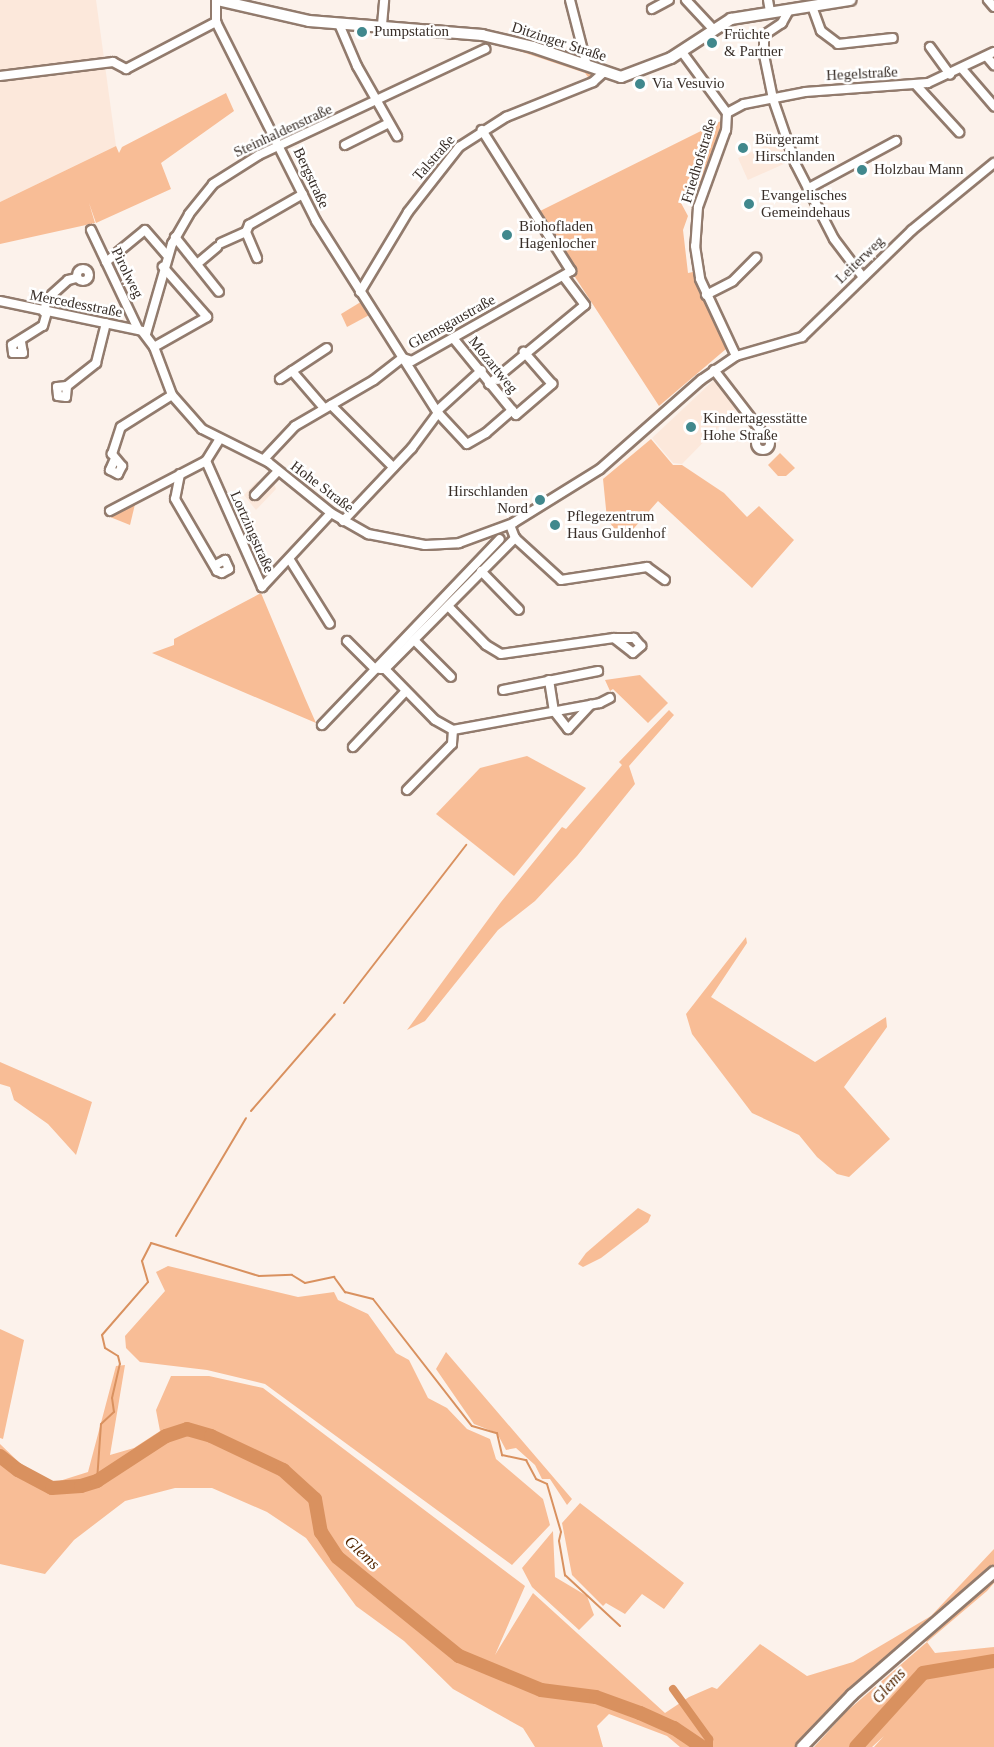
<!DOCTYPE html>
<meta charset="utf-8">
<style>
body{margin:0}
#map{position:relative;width:994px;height:1747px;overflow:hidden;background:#fcf2eb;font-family:Georgia,serif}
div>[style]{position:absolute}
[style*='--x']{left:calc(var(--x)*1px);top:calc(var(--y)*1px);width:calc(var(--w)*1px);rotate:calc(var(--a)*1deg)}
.built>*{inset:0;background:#fce8db;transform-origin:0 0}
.green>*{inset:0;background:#f8bd96}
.stream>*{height:2px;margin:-1px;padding:0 1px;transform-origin:1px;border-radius:1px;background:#d9915f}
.canal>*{height:8px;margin:-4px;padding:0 4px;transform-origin:4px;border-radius:4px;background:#d9915f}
.river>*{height:14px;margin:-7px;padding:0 7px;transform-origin:7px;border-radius:7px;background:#d9915f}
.roads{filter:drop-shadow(2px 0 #927b6d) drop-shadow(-2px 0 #927b6d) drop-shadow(0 2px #927b6d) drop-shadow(0 -2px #927b6d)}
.minor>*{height:8px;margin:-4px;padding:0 4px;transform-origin:4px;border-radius:4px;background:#fff}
.minor>.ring{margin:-4px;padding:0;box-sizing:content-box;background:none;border:8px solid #fff;border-radius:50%}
.tertiary>*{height:10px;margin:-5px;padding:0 5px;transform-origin:5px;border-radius:5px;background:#fff}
.dots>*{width:16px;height:16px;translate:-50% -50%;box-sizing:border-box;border:3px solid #fff;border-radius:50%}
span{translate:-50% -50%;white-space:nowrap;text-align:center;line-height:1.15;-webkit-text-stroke:5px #fff;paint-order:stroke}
.poi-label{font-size:15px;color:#382e28}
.left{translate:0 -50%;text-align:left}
.right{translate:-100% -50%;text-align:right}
.street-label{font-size:15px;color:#382e28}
.water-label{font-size:16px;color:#542600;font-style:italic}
</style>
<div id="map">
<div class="built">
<i style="clip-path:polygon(0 0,96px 0,116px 146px,0 202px)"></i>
<i style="left:781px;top:139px;width:24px;height:47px;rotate:66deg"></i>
<i style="clip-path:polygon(715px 379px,739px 406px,682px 464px,673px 463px,652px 438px)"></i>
<i style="clip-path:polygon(271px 475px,276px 489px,256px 510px,244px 495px,257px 481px,261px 485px)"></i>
</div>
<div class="green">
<i style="clip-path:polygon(486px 40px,527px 49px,596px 76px,588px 77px,585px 73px)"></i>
<i style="clip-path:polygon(226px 93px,234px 111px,161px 163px,171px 189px,96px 223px,89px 203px,95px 223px,0 244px,0 202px,116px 146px,119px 153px,122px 147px)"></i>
<i style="clip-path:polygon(721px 121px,718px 141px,694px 198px,681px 203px,688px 216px,683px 230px,688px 273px,693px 272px,726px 349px,659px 406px,534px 214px)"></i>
<i style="clip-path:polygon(364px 300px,373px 313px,347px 327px,341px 314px)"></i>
<i style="clip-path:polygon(651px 439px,673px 465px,682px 465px,724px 493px,747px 517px,759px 506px,794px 540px,752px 588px,658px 501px,627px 536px,620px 536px,607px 519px,603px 479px)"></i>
<i style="clip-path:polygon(780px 453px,795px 468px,786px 476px,778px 476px,768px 465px)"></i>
<i style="clip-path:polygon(136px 500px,130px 525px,110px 517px,108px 515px)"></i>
<i style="clip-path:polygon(261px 593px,305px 698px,316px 723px,152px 653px,174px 645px,174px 639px)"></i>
<i style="clip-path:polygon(640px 675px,668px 703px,648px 723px,613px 689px,610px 691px,605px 680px)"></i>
<i style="clip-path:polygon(669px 710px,674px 715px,629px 766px,635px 784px,577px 856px,535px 901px,498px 930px,425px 1021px,407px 1030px,501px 902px,562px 827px,566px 829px,622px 765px,619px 762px)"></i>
<i style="clip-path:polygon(527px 756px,586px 788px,514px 876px,436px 814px,480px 768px)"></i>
<i style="clip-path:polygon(746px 937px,747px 943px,711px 997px,815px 1062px,886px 1017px,887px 1027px,844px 1087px,890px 1139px,849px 1177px,837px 1174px,817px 1157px,799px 1135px,752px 1113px,692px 1034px,686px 1014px)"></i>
<i style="clip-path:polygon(0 1062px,92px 1102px,76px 1155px,48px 1124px,14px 1100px,10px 1087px,0 1084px)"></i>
<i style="clip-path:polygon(638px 1208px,651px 1215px,648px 1222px,601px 1258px,583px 1267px,578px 1264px,586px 1253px)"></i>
<i style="clip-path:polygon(168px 1266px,298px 1297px,334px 1292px,338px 1300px,368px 1314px,396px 1353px,409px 1360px,428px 1398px,447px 1408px,467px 1429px,490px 1439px,496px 1459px,543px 1499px,550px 1525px,512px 1565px,265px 1384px,207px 1370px,140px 1362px,126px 1348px,125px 1336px,165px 1291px,156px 1272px)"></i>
<i style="clip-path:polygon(0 1329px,24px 1340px,3px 1439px,0 1438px)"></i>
<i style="clip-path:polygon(446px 1352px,572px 1499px,567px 1505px,550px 1479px,542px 1479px,535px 1465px,516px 1448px,506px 1450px,497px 1433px,474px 1424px,436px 1369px)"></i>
<i style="clip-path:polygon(125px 1365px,110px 1455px,134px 1448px,160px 1431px,156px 1410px,171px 1376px,209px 1376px,263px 1388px,525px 1586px,495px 1655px,533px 1593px,665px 1713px,689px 1697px,712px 1687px,717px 1689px,760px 1644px,807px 1676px,853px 1662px,931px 1616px,994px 1549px,994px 1565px,804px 1747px,680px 1747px,667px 1736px,609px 1714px,597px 1726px,603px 1747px,535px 1747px,523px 1728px,453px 1689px,404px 1641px,356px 1606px,306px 1538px,267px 1512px,212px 1488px,175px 1488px,125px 1501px,74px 1540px,45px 1574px,0 1564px,0 1444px,26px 1469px,53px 1483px,88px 1472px,116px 1366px)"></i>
<i style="clip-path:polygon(580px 1503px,684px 1583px,664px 1609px,642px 1594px,625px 1614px,606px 1603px,603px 1606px,572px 1575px,562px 1523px)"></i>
<i style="clip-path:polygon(553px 1531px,555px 1577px,587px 1596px,594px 1615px,579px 1630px,532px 1587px,522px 1568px)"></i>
<i style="clip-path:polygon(994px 1572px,994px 1583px,987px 1591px,927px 1642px,935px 1653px,994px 1647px,994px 1747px,874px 1747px,884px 1736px,872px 1747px,814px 1747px,846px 1712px,927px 1642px,923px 1637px)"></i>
</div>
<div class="stream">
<i style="--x:344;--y:1003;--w:200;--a:-52.3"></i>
<i style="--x:251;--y:1111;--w:128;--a:-49.1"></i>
<i style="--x:176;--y:1236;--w:137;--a:-59.3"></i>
<i style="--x:97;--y:1481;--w:57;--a:-86"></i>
<i style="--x:101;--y:1424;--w:18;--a:-43"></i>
<i style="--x:114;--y:1412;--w:14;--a:-98"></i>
<i style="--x:112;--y:1398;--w:35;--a:-77"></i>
<i style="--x:120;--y:1364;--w:8;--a:-104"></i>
<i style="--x:118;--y:1356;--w:15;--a:-148"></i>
<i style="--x:105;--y:1348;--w:13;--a:-103"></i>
<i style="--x:102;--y:1335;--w:70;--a:-49"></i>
<i style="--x:148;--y:1282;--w:22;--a:-106"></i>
<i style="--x:142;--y:1261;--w:20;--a:-63"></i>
<i style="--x:151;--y:1243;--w:113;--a:17"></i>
<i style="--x:259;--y:1276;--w:33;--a:-2"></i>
<i style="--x:292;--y:1275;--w:15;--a:32"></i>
<i style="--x:305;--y:1283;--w:30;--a:-12"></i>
<i style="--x:334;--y:1277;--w:19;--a:54"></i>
<i style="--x:345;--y:1292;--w:29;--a:14"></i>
<i style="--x:373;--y:1299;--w:161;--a:52.1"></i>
<i style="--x:472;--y:1426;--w:26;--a:16"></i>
<i style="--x:497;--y:1433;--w:23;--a:77"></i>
<i style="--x:502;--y:1455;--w:25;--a:12"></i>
<i style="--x:526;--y:1460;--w:21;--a:62"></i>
<i style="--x:536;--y:1479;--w:12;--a:24"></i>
<i style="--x:547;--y:1484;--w:50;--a:73.7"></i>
<i style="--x:561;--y:1532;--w:9;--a:103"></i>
<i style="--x:559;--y:1541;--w:35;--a:80"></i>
<i style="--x:565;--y:1575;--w:75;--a:42.8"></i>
</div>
<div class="canal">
<i style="--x:673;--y:1689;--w:62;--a:54.2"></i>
<i style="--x:709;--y:1739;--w:8;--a:90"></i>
</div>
<div class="river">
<i style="--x:0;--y:1456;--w:23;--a:38"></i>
<i style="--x:18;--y:1470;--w:38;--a:28"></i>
<i style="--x:52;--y:1488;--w:29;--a:-4"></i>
<i style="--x:81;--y:1486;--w:17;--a:-17"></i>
<i style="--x:97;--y:1481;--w:82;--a:-33.1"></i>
<i style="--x:166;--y:1436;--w:22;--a:-18"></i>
<i style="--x:187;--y:1429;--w:25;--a:16"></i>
<i style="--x:211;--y:1436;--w:80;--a:25.3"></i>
<i style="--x:283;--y:1470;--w:43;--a:42.2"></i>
<i style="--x:315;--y:1499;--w:34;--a:80"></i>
<i style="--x:321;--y:1532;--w:30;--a:57"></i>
<i style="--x:337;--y:1557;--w:157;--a:39.1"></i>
<i style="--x:459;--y:1656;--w:89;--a:22.5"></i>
<i style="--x:541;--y:1690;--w:55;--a:7.3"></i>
<i style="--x:596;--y:1697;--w:47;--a:20"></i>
<i style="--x:640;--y:1713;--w:37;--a:24"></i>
<i style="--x:674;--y:1728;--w:34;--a:34"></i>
<i style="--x:856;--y:1747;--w:100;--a:-47.8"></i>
<i style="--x:923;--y:1673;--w:72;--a:-9.6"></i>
</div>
<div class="roads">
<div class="minor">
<i style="--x:216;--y:0;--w:22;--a:90"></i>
<i style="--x:216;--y:22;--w:223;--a:63.3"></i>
<i style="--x:316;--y:221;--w:227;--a:57.6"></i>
<i style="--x:438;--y:413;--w:42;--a:46.9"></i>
<i style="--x:467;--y:444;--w:22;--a:-30"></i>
<i style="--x:486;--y:433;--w:35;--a:-41"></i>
<i style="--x:570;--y:0;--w:68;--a:75.6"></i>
<i style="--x:686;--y:0;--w:40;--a:47"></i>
<i style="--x:768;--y:0;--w:11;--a:80"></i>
<i style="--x:988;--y:0;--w:9;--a:49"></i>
<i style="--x:652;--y:9;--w:19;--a:-28"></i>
<i style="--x:813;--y:9;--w:23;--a:70"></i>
<i style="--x:821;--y:31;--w:21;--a:37"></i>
<i style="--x:838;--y:44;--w:55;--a:-6.2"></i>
<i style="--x:788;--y:12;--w:13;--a:119"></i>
<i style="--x:782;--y:23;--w:22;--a:146"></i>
<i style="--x:764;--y:35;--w:20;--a:90"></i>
<i style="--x:764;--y:55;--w:45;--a:78.4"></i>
<i style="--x:773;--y:99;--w:68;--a:71"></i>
<i style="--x:795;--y:163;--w:85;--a:62.8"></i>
<i style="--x:834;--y:239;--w:46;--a:52.9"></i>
<i style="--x:339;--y:24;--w:46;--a:66.8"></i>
<i style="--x:357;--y:66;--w:81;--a:60.3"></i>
<i style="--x:382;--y:25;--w:25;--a:-85"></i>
<i style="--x:930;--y:47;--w:34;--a:54"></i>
<i style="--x:682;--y:52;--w:76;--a:53.6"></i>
<i style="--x:727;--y:113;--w:17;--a:93"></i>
<i style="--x:726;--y:130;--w:82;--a:110"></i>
<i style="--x:698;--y:207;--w:39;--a:94"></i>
<i style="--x:695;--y:246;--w:33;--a:81"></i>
<i style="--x:700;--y:279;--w:85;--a:64.9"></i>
<i style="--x:987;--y:57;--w:11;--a:49"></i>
<i style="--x:963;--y:70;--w:48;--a:49.3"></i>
<i style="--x:0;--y:76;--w:114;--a:-7.1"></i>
<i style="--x:113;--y:62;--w:15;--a:28"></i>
<i style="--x:126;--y:69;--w:102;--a:-27.6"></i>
<i style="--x:916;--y:85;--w:64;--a:47.5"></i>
<i style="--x:727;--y:113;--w:19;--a:-28"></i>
<i style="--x:744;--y:104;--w:62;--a:-11.1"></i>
<i style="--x:805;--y:92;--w:123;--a:-4.2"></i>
<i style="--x:928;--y:83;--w:73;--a:-25.2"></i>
<i style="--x:345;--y:145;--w:49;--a:-26.6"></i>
<i style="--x:809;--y:188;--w:99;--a:-28.4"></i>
<i style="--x:91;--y:230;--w:110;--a:64.6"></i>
<i style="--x:175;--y:237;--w:70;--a:51.3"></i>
<i style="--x:221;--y:243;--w:27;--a:-24"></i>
<i style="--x:257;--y:258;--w:28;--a:-113"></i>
<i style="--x:246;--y:232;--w:8;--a:-67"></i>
<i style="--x:249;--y:225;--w:62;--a:-29.9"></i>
<i style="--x:106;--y:262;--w:50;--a:-39.4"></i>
<i style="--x:145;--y:230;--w:33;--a:49"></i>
<i style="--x:197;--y:264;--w:26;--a:-40"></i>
<i class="ring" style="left:77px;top:269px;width:4px;height:4px"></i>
<i style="--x:360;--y:292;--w:93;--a:-59"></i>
<i style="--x:408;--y:212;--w:83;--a:-51.9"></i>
<i style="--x:459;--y:147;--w:56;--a:-32.6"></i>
<i style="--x:506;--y:117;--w:94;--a:-21.9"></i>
<i style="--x:593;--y:82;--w:13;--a:-42"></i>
<i style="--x:706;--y:295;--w:30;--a:-27"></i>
<i style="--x:733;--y:281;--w:33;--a:-45"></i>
<i style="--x:0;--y:301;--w:145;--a:11.9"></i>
<i style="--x:142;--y:331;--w:20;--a:53"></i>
<i style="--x:154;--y:347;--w:51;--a:69.4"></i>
<i style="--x:172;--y:395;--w:45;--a:48.6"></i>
<i style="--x:202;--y:429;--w:74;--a:26.6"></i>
<i style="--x:268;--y:462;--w:81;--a:39"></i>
<i style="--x:331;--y:513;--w:43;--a:29.6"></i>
<i style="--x:368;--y:534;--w:58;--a:10.9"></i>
<i style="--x:425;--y:545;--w:34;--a:-3"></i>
<i style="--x:459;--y:543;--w:58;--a:-20.3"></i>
<i style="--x:513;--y:523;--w:102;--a:-31.8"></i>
<i style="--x:600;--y:469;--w:135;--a:-41.4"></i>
<i style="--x:701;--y:380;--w:42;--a:-34.4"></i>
<i style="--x:736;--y:356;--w:69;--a:-16.1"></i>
<i style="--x:802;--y:337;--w:153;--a:-44.2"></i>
<i style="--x:912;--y:230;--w:106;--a:-39.3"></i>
<i style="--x:44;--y:312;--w:13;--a:-77"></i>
<i style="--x:47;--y:299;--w:28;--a:-42"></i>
<i style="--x:68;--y:280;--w:9;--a:-13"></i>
<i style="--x:146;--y:334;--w:94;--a:-73.9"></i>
<i style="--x:172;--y:244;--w:34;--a:-60"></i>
<i style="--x:189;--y:214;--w:38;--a:-51"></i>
<i style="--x:213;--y:184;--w:54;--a:-32.2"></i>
<i style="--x:259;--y:155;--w:250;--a:-25.1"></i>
<i style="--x:453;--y:338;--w:99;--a:50.7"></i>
<i style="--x:516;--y:415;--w:48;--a:-40.7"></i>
<i style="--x:552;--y:384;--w:43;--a:-131.2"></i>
<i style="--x:21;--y:342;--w:11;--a:80"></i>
<i style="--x:23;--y:353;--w:10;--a:180"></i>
<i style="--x:13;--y:353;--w:8;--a:-97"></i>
<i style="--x:12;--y:345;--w:36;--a:-32"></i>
<i style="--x:43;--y:326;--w:15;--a:-74"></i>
<i style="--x:154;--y:347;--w:61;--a:-29.5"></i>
<i style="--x:207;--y:317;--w:67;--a:-131.3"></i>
<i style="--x:403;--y:358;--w:9;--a:18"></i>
<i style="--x:412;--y:361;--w:183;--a:-29.5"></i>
<i style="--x:571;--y:271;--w:167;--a:-122.3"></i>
<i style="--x:714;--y:370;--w:82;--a:52.4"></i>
<i style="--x:292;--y:371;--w:49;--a:49.1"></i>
<i style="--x:280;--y:379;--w:56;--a:-33.4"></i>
<i style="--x:489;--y:384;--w:124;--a:-39.5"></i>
<i style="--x:585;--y:305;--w:36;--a:-127"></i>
<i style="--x:67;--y:386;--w:11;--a:95"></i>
<i style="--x:66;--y:397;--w:8;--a:-173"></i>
<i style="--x:58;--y:396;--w:9;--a:-96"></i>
<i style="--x:57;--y:387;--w:10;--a:-6"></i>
<i style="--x:67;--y:386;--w:37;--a:-38"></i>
<i style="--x:96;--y:363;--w:41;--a:-76"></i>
<i style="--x:331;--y:405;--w:88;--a:45"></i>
<i style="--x:438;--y:410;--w:59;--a:-42.3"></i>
<i class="ring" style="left:756px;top:436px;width:6px;height:6px"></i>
<i style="--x:264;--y:459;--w:45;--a:-46.8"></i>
<i style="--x:295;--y:426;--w:91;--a:-30.2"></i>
<i style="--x:374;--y:380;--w:36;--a:-38"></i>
<i style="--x:114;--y:461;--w:10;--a:114"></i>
<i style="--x:110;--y:470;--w:9;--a:27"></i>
<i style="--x:118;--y:474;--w:9;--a:-63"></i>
<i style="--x:122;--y:466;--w:16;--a:-130"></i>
<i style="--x:112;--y:454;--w:28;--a:-72"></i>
<i style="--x:121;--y:427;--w:60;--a:-32.1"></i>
<i style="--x:206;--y:461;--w:138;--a:66"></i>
<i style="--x:262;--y:587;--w:101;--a:-47"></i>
<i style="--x:180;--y:474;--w:25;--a:101"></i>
<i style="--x:175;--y:499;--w:83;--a:59.7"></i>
<i style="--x:217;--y:571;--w:5;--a:22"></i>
<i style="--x:222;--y:573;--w:8;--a:-30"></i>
<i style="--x:229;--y:569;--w:10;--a:-114"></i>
<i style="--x:225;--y:560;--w:11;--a:153"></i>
<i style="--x:255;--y:495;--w:33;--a:-46"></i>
<i style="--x:110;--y:511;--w:108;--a:-27.5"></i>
<i style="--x:206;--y:461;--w:26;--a:-58"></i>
<i style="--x:343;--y:521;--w:100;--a:-46.6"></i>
<i style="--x:412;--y:448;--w:44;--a:-53.4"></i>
<i style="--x:515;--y:538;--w:62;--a:42.4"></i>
<i style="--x:561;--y:580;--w:87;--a:-8.6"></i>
<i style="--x:647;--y:567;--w:22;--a:36"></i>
<i style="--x:290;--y:560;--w:75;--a:58"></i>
<i style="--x:481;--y:571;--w:54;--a:45.7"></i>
<i style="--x:448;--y:606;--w:54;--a:45.7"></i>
<i style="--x:486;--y:645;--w:17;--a:31"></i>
<i style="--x:501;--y:654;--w:114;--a:-8.1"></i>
<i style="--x:614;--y:638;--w:24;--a:38"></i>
<i style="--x:633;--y:653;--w:11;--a:-41"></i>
<i style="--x:641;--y:646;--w:11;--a:-131"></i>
<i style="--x:634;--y:638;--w:20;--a:180"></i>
<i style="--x:414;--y:640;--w:52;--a:45"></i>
<i style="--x:347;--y:641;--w:40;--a:45"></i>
<i style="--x:380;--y:669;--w:5;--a:0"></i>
<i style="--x:385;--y:669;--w:185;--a:-45.2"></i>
<i style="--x:515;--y:538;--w:14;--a:-111"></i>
<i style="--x:385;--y:669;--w:71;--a:45.6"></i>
<i style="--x:435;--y:720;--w:21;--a:29"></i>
<i style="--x:453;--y:730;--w:149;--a:-10.4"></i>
<i style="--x:600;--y:703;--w:11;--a:-27"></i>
<i style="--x:549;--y:680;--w:31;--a:81"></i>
<i style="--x:554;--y:711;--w:23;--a:52"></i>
<i style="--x:568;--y:729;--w:33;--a:-47"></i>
<i style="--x:503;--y:690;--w:97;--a:-11.3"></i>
<i style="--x:322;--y:725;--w:257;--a:-46.3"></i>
<i style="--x:353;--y:747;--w:77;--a:-46.6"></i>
<i style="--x:407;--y:790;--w:64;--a:-45.6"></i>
<i style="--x:452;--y:744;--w:14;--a:-86"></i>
</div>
<div class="tertiary">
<i style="--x:217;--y:0;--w:94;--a:12.9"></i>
<i style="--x:309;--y:21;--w:174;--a:4.6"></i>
<i style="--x:482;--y:35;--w:52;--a:13.2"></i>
<i style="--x:533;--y:47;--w:93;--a:18.8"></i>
<i style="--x:621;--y:77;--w:53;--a:-20.8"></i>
<i style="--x:671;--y:58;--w:72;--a:-33"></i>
<i style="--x:731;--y:19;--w:121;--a:-9.1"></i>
<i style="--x:802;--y:1747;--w:72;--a:-46.1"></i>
<i style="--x:852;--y:1695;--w:188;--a:-40.9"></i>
</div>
</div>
<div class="dots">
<i style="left:362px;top:32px;background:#40888d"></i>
<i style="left:712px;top:43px;background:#40888d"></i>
<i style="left:640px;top:84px;background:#40888d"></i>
<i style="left:743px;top:148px;background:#40888d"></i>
<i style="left:862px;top:170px;background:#40888d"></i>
<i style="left:749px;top:204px;background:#40888d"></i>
<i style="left:507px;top:235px;background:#40888d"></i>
<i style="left:691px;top:427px;background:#40888d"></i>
<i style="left:540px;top:500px;background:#40888d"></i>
<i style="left:555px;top:525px;background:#40888d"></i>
</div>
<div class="poi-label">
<span class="left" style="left:374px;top:32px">Pumpstation</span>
<span class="left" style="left:724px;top:43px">Früchte<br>&amp; Partner</span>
<span class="left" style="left:652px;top:84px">Via Vesuvio</span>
<span class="left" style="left:755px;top:148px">Bürgeramt<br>Hirschlanden</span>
<span class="left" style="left:874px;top:170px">Holzbau Mann</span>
<span class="left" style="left:761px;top:204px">Evangelisches<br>Gemeindehaus</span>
<span class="left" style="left:519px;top:235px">Biohofladen<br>Hagenlocher</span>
<span class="left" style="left:703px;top:427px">Kindertagesstätte<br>Hohe Straße</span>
<span class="right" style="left:528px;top:500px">Hirschlanden<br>Nord</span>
<span class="left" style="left:567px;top:525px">Pflegezentrum<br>Haus Guldenhof</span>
</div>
<div class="street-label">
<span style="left:559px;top:42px;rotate:18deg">Ditzinger Straße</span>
<span style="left:862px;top:74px;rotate:-3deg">Hegelstraße</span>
<span style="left:283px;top:131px;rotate:-25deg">Steinhaldenstraße</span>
<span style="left:434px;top:158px;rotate:-49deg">Talstraße</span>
<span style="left:699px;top:161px;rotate:-73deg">Friedhofstraße</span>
<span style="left:311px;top:178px;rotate:65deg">Bergstraße</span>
<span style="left:860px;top:260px;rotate:-44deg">Leiterweg</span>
<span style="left:127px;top:273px;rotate:64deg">Pirolweg</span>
<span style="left:76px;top:304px;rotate:11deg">Mercedesstraße</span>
<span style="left:452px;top:322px;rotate:-29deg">Glemsgaustraße</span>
<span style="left:493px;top:365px;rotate:51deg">Mozartweg</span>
<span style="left:322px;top:487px;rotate:37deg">Hohe Straße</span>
<span style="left:252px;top:532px;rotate:66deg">Lortzingstraße</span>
</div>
<div class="water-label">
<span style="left:362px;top:1553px;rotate:43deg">Glems</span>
<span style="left:889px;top:1686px;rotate:-48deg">Glems</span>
</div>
</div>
